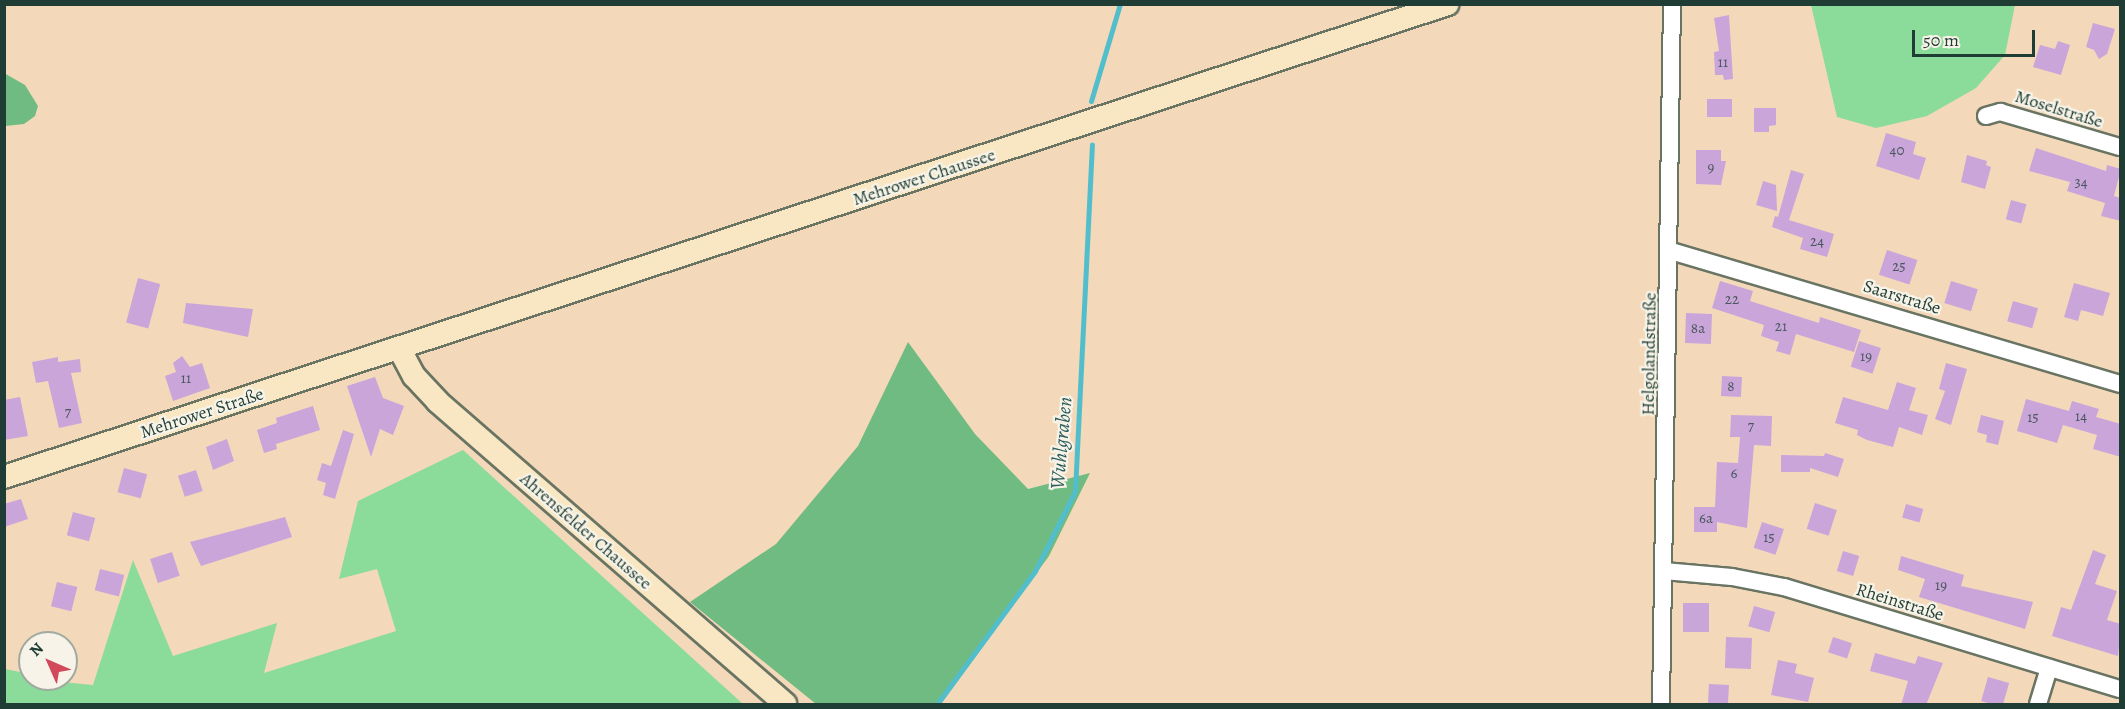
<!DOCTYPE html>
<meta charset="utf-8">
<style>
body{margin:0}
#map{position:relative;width:2125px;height:709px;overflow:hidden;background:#f3d9ba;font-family:Alegreya,serif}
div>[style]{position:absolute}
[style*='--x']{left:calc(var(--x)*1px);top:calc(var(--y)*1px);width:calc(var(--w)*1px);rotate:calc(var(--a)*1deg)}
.green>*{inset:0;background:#8bdb9a}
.forest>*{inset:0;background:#70bb82}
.stream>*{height:5px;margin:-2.5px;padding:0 2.5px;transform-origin:2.5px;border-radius:2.5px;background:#52becb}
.building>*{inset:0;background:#c9a5da;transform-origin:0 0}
.roads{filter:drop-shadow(2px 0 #697463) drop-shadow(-2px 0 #697463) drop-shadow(0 2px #697463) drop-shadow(0 -2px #697463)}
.minor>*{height:16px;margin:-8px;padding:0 8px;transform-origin:8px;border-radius:8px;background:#fff}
.secondary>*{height:22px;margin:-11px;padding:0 11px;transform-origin:11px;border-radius:11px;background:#f9e7c3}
span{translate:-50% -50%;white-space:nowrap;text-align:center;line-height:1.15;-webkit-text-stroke:4.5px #f7f3e8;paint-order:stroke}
.number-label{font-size:15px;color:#4a575e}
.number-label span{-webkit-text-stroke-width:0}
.street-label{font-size:18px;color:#1f3d34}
.water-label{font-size:20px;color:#2c5d5a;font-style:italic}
.frame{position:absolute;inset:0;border:6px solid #1f3d34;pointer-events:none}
.north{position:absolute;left:18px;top:631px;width:60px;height:60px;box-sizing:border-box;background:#f7f3e8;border:2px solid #a1aaa0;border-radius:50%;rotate:315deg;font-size:16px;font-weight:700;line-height:24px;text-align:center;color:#1f3d34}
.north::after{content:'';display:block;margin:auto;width:21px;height:27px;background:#d1495b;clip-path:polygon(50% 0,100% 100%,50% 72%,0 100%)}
.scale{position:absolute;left:1912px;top:30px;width:123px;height:27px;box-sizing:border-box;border:3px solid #1f3d34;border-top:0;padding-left:8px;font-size:18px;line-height:21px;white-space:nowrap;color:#1f3d34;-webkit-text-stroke:4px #f7f3e8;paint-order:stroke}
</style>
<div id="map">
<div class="green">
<i style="clip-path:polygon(1811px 5px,1811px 4px,2015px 5px,2005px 55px,1976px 88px,1927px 116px,1876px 128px,1837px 117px)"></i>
<i style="clip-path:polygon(463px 450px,743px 704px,5px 704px,5px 669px,30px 674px,30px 679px,93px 685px,133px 560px,173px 656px,277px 623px,264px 673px,396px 631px,377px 569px,339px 579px,358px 501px)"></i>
</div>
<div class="forest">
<i style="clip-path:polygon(4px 73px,25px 85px,38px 106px,35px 116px,24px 124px,5px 126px)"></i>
<i style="clip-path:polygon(908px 342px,975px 434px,1028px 489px,1090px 473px,1049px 556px,941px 704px,816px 704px,690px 602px,776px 544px,858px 446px)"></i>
</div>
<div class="stream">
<i style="--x:1091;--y:101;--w:101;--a:-73.4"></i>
<i style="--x:937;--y:704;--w:165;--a:-53.6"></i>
<i style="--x:1035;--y:571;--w:89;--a:-63.4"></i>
<i style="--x:1075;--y:491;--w:347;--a:-87.2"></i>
</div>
<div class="building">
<i style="clip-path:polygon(1729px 15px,1733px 79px,1724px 80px,1723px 75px,1715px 75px,1714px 52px,1719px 51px,1714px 18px)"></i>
<i style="clip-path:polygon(2093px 23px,2115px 29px,2107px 54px,2099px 59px,2094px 50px,2086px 47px)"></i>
<i style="clip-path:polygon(2058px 41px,2070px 45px,2061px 75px,2033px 67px,2040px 45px,2055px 49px)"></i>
<i style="left:1707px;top:99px;width:25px;height:18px"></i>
<i style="clip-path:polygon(1754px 108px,1776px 108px,1776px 125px,1769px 126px,1769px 132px,1754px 132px)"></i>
<i style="clip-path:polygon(1886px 133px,1916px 142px,1913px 154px,1926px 158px,1919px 180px,1876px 166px)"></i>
<i style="clip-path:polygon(2036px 148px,2106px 171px,2107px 165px,2121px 169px,2114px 196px,2121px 198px,2121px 221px,2101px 216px,2105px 203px,2067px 191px,2070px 182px,2029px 171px)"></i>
<i style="clip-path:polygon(1696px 150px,1721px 150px,1721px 161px,1726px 161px,1721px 185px,1696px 184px)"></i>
<i style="clip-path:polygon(1967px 155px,1987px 161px,1986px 165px,1991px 167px,1985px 189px,1961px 182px)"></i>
<i style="clip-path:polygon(1791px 170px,1804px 174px,1789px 220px,1834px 234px,1827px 257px,1800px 249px,1803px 238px,1772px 227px,1775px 216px,1778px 217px)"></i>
<i style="clip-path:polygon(1763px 181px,1776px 185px,1777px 211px,1756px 205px)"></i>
<i style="left:2011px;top:200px;width:16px;height:20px;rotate:15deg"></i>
<i style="left:1887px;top:250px;width:32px;height:26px;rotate:18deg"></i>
<i style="left:138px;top:278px;width:23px;height:46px;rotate:15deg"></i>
<i style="clip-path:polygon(1720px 281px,1753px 291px,1750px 301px,1819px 323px,1820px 317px,1861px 330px,1854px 352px,1796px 334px,1790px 355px,1776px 351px,1779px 342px,1761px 336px,1764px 325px,1712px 308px)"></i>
<i style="left:1951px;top:281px;width:28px;height:23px;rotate:17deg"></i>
<i style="clip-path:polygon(2074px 283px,2110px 293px,2103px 316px,2081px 310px,2078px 321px,2064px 317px)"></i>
<i style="left:2013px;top:301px;width:26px;height:21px;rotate:16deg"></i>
<i style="clip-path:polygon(186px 303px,253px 309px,248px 337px,183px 323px)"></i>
<i style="left:1686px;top:313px;width:26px;height:30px;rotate:2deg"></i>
<i style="left:1859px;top:341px;width:23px;height:27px;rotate:18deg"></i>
<i style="clip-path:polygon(182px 356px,190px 367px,202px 363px,210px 388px,173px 401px,165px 376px,176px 372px,173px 363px)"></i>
<i style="clip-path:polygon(58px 357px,58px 362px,80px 359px,81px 372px,71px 373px,82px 423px,59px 428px,48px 381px,36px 383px,32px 362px)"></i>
<i style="clip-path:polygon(1946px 363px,1967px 369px,1951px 425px,1935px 419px,1945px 391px,1939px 389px)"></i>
<i style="left:1722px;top:376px;width:20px;height:20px;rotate:3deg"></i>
<i style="clip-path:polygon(375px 377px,383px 398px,404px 406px,393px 435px,380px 429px,371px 457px,347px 386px)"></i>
<i style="clip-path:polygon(1897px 382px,1916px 388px,1909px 410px,1928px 415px,1922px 435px,1899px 427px,1893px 447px,1867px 440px,1857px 435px,1858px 430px,1835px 423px,1843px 397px,1888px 410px)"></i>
<i style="clip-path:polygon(20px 397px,28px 436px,4px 440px,4px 400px)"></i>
<i style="clip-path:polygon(2026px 399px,2069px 411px,2072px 401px,2099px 409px,2096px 417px,2121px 424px,2121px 457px,2093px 449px,2097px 435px,2063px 425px,2057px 443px,2017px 431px)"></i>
<i style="clip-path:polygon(313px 406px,320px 430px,276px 444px,277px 449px,264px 453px,257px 430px,277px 423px,276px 418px)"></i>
<i style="clip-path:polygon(1731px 415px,1772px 416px,1771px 446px,1754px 445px,1747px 528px,1717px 522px,1717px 532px,1694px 532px,1694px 507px,1715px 507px,1717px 462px,1738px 463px,1740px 437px,1730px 437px)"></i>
<i style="clip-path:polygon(1981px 415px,2004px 421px,1998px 445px,1986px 442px,1987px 435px,1977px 432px)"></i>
<i style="clip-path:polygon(343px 430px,354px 434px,335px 499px,323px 495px,326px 483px,317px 480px,322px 463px,331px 466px)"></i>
<i style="clip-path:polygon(227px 439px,234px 461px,213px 470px,206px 447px)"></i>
<i style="clip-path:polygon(1825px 453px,1844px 459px,1838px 477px,1810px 468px,1810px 472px,1781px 472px,1781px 455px,1824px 456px)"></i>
<i style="left:124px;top:468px;width:24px;height:25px;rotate:15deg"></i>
<i style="left:196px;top:470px;width:22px;height:19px;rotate:72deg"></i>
<i style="clip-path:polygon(21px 499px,28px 519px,4px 527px,4px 504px)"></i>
<i style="left:1815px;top:503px;width:23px;height:27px;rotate:18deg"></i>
<i style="left:1906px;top:504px;width:18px;height:14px;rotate:16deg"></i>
<i style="left:73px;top:512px;width:23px;height:24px;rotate:15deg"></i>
<i style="clip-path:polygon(285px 517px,292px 537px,201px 566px,190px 542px)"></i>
<i style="left:1762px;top:522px;width:23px;height:27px;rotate:18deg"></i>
<i style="clip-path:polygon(2093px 550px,2106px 555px,2095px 584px,2117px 591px,2107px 620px,2121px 624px,2118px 656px,2052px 636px,2061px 607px,2071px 610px)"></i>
<i style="left:1843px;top:551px;width:17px;height:21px;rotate:17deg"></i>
<i style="left:172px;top:552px;width:25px;height:23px;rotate:72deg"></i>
<i style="clip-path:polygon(1901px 556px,1964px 575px,1961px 586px,2033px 602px,2025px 629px,1919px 597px,1925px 579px,1898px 570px)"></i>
<i style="left:100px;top:569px;width:25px;height:22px;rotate:14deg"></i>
<i style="left:57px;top:582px;width:21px;height:25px;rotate:14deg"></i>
<i style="left:1683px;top:603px;width:26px;height:29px"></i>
<i style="left:1754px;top:606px;width:22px;height:21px;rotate:16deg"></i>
<i style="left:1726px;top:637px;width:26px;height:31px;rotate:2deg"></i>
<i style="left:1833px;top:637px;width:20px;height:16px;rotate:18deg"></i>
<i style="clip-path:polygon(1875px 653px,1915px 664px,1918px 656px,1943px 663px,1926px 705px,1901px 705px,1908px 681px,1870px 671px)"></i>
<i style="clip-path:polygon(1778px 660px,1797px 664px,1795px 673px,1814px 678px,1808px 702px,1771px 695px)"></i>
<i style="left:1988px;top:677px;width:22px;height:25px;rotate:16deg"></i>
<i style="left:1709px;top:684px;width:20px;height:21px;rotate:3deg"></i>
</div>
<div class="roads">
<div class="minor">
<i style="--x:1986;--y:116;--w:15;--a:-16"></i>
<i style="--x:2000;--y:112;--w:125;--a:16.3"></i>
<i style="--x:1671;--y:251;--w:468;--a:16.5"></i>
<i style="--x:1664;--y:571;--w:68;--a:5"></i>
<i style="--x:1732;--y:577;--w:53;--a:10.9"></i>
<i style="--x:1784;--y:587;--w:351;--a:16.9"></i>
<i style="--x:1661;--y:704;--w:700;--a:-89.1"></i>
<i style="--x:2038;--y:704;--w:38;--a:-73"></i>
</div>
<div class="secondary">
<i style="--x:399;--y:348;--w:32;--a:62"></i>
<i style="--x:414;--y:376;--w:35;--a:47"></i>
<i style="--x:438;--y:402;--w:460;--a:41"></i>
<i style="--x:4;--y:477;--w:1519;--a:-18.14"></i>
</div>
</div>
<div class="number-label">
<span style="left:1723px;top:63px">11</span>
<span style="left:1897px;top:151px">40</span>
<span style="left:1711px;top:168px">9</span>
<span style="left:2081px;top:183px">34</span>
<span style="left:1817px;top:242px">24</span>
<span style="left:1899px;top:267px">25</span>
<span style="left:1732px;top:300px">22</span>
<span style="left:1781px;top:327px">21</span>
<span style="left:1698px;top:329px">8a</span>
<span style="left:1866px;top:357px">19</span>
<span style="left:186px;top:379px">11</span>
<span style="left:1731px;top:387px">8</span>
<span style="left:68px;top:413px">7</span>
<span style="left:2081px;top:417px">14</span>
<span style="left:2033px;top:418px">15</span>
<span style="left:1751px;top:427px">7</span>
<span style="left:1734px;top:474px">6</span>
<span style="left:1706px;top:519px">6a</span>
<span style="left:1769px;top:538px">15</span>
<span style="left:1941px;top:586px">19</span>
</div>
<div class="street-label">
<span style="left:2059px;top:109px;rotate:17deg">Moselstraße</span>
<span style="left:924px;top:177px;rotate:-18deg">Mehrower Chaussee</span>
<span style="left:1902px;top:297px;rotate:17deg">Saarstraße</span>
<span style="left:1649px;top:354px;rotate:-89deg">Helgolandstraße</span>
<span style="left:202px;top:413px;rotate:-18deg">Mehrower Straße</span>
<span style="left:586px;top:531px;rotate:41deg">Ahrensfelder Chaussee</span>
<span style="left:1900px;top:602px;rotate:17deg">Rheinstraße</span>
</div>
<div class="water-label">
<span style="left:1061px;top:443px;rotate:-85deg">Wuhlgraben</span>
</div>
<div class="frame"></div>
<div class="north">N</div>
<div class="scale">50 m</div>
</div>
